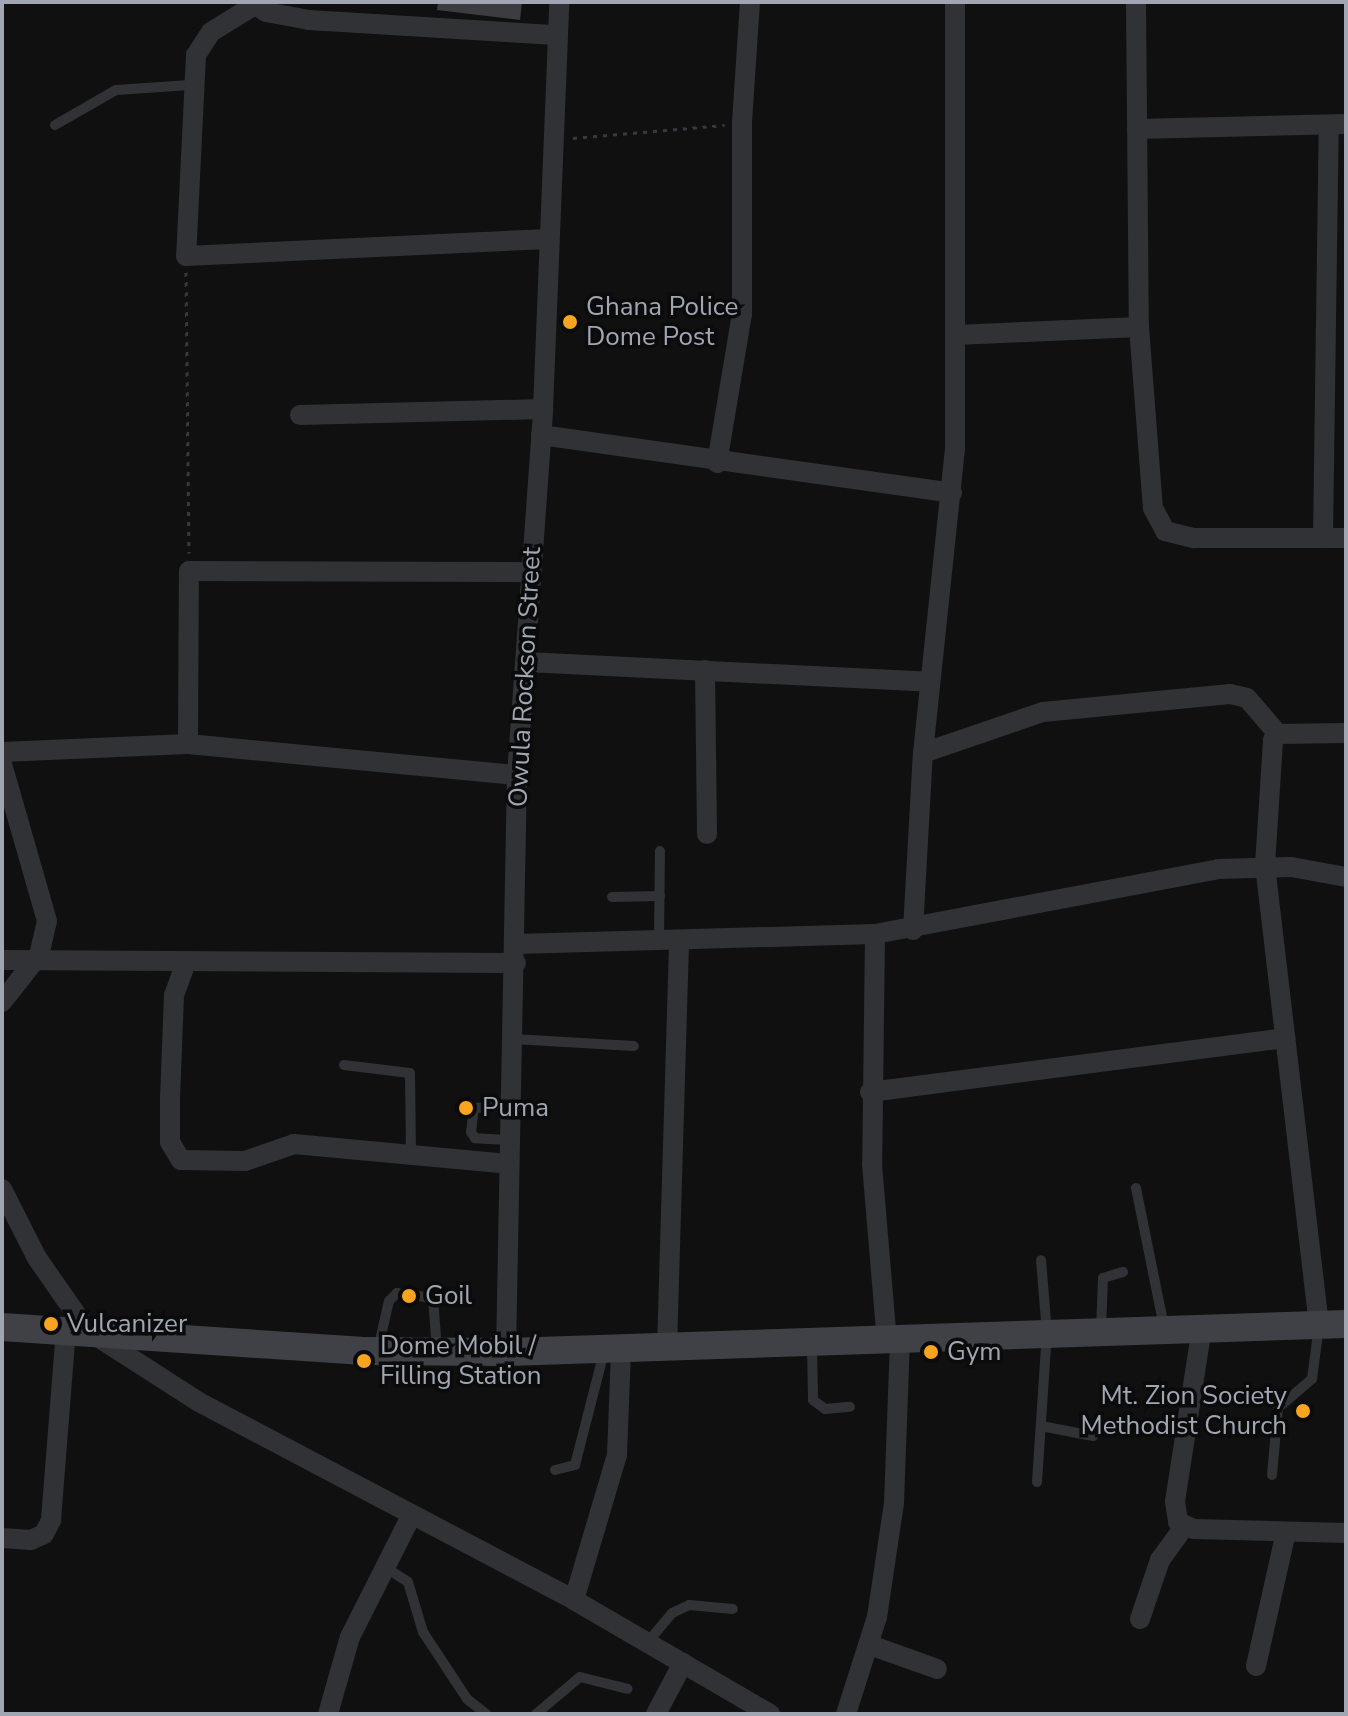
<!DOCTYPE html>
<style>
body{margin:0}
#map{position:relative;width:1348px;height:1716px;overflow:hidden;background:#101011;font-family:"Nunito Sans",sans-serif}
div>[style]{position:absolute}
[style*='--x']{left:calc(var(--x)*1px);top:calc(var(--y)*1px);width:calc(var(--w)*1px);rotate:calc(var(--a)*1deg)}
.building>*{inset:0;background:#3c3d41}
.path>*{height:3px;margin-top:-1.5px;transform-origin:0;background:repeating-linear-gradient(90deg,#37393d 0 4px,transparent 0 10px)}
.service>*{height:10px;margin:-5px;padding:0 5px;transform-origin:5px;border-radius:5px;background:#313236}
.minor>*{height:20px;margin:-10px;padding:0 10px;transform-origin:10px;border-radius:10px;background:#313236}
.secondary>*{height:28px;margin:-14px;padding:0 14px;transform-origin:14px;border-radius:14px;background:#3f4146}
.dots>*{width:22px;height:22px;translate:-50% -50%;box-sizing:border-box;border:4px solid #0b0b0c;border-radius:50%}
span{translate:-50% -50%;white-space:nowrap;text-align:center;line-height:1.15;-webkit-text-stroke:7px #0b0b0c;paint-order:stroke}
.poi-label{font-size:26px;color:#a0a7b3}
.left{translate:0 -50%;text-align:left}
.right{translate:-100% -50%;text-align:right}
.street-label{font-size:26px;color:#a0a7b3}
.frame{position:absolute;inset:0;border:4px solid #a0a7b3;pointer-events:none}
</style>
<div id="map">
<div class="building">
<i style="clip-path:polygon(438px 2px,522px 2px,520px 20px,437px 10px)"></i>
</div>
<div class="path">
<i style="--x:573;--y:138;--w:152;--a:-4.9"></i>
<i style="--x:186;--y:272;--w:281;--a:89.4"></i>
</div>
<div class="service">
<i style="--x:55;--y:125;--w:70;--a:-29.8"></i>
<i style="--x:116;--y:90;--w:74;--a:-3.9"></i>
<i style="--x:612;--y:897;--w:48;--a:-1.2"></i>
<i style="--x:659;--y:941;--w:90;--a:-89.4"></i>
<i style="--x:513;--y:1039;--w:121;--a:3.3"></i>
<i style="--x:344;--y:1065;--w:66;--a:6.9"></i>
<i style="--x:410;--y:1073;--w:83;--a:89.3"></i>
<i style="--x:509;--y:1140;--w:34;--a:-177"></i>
<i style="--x:475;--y:1138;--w:7;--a:-124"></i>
<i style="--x:471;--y:1132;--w:24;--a:-83"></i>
<i style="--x:474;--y:1108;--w:36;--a:-3"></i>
<i style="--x:1136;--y:1188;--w:142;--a:78.6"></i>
<i style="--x:1101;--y:1330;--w:52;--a:-87.8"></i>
<i style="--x:1103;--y:1278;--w:21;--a:-17"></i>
<i style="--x:812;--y:1346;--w:54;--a:88.9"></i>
<i style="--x:813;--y:1400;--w:15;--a:37"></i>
<i style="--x:825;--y:1409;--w:25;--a:-5"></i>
<i style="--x:378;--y:1349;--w:49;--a:-77.1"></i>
<i style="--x:389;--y:1301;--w:11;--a:-45"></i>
<i style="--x:397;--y:1293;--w:36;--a:8"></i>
<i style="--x:433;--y:1298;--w:52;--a:85.6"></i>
<i style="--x:1041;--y:1426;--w:53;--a:10.9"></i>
<i style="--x:555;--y:1470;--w:21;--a:-14"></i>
<i style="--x:575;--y:1465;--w:117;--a:-75.6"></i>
<i style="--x:1272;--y:1475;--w:67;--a:-84.9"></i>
<i style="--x:1278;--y:1408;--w:45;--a:-40.5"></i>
<i style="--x:1312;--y:1379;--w:53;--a:-82.5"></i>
<i style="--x:1037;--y:1482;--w:149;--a:-86.2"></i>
<i style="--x:1047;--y:1333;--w:73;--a:-94.7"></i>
<i style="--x:385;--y:1567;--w:27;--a:33"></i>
<i style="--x:408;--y:1582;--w:52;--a:73.3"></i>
<i style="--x:423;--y:1632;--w:80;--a:56.7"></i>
<i style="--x:467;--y:1699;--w:24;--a:38"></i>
<i style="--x:647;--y:1643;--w:39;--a:-50"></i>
<i style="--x:672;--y:1613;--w:19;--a:-25"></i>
<i style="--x:689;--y:1605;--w:44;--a:5.2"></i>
<i style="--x:536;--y:1714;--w:57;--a:-40.1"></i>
<i style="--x:580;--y:1677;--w:49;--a:14"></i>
</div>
<div class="minor">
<i style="--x:251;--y:2;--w:18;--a:34"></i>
<i style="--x:266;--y:12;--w:44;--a:10.5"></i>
<i style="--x:309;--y:20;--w:248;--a:3.5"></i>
<i style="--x:1136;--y:2;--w:325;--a:89.5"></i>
<i style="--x:1139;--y:327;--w:182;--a:85.6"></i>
<i style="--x:1153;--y:508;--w:26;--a:62"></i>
<i style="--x:1165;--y:531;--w:30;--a:14"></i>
<i style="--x:1194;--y:538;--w:152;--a:0"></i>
<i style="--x:253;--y:6;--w:49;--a:148.2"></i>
<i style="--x:211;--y:32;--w:27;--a:123"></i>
<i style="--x:196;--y:55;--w:201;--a:92.8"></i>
<i style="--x:186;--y:256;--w:363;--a:-2.7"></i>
<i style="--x:1137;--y:129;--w:209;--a:-1.4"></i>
<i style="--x:956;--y:335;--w:183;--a:-2.5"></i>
<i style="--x:300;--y:415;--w:243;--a:-1.4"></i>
<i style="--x:541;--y:435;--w:415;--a:8"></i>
<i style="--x:717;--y:463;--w:151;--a:-80.5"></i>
<i style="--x:742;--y:314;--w:192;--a:-90"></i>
<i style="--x:742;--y:122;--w:120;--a:-86.2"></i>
<i style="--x:1323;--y:537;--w:412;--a:-89.2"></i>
<i style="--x:526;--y:662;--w:404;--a:2.8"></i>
<i style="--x:705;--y:670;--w:164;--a:89.3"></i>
<i style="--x:188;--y:744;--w:173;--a:-89.7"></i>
<i style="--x:189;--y:571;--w:341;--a:0.2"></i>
<i style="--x:2;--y:752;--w:186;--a:-2.5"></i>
<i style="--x:188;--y:744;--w:330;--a:5.4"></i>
<i style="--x:923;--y:753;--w:127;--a:-18.9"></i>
<i style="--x:1043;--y:712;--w:188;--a:-5.5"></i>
<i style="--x:1230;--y:694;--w:17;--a:13"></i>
<i style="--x:1247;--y:698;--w:48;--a:49.3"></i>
<i style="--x:2;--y:764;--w:163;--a:74"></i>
<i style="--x:47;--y:921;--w:35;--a:103"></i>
<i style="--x:39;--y:955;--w:60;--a:128.2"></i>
<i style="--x:913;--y:930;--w:177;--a:-86.8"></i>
<i style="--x:923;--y:753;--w:306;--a:-84"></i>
<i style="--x:955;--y:449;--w:447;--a:-90"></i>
<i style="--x:875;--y:934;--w:230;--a:90.7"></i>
<i style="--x:872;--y:1164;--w:178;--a:85.2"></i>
<i style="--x:517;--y:944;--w:358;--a:-1.6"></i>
<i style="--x:875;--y:934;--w:349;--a:-10.7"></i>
<i style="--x:1218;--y:869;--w:73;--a:-1.6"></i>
<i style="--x:1291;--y:867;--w:56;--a:10.3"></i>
<i style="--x:2;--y:960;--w:514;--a:0.33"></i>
<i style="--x:185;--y:965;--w:32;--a:110"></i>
<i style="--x:174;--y:995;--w:102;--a:92.2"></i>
<i style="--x:170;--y:1097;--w:45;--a:90"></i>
<i style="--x:170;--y:1142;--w:21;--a:59"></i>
<i style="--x:181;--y:1160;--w:64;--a:0.9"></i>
<i style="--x:245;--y:1161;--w:52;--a:-19.1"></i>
<i style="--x:294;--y:1144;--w:215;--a:5.3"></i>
<i style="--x:870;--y:1092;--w:419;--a:-7.4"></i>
<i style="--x:2;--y:1189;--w:77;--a:63.1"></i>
<i style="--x:37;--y:1258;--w:88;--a:55.2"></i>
<i style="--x:87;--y:1330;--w:131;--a:32.8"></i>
<i style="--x:197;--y:1401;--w:426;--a:27.8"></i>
<i style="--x:574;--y:1600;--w:227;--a:30.2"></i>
<i style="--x:1319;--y:1325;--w:463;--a:-96.7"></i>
<i style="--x:1265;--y:865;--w:125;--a:-86.3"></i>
<i style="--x:1273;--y:740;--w:8;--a:-50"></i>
<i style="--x:1278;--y:734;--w:68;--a:-0.8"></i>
<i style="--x:1202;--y:1327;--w:177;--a:98.8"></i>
<i style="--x:1175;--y:1502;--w:20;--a:81"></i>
<i style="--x:1178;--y:1522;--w:17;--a:24"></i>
<i style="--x:1194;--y:1529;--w:152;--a:1.5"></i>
<i style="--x:667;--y:1348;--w:407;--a:-88.3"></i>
<i style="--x:506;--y:1352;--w:577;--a:-88.91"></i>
<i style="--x:517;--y:775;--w:367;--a:-85.9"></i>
<i style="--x:543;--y:409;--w:407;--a:-87.7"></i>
<i style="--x:2;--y:1538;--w:29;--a:4"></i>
<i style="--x:31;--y:1540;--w:14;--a:-25"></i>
<i style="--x:44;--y:1534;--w:16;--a:-63"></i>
<i style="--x:51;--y:1520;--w:193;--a:-85.5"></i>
<i style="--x:574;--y:1600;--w:151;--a:-73.5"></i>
<i style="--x:617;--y:1455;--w:105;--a:-87.8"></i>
<i style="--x:1140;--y:1619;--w:62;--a:-71.3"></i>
<i style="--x:1160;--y:1560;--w:41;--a:-54"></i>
<i style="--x:870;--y:1645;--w:71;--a:19.7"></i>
<i style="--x:1256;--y:1666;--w:137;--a:-77.4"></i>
<i style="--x:328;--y:1714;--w:80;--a:-74.1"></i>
<i style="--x:350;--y:1637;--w:136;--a:-63.2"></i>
<i style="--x:656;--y:1714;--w:58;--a:-62.1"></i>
<i style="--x:846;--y:1714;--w:102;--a:-72.3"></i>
<i style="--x:877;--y:1617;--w:115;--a:-81.5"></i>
<i style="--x:894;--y:1503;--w:162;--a:-87.9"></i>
</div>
<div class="secondary">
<i style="--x:2;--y:1327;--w:359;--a:3.8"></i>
<i style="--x:360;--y:1351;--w:146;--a:0.4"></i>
<i style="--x:506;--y:1352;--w:840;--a:-1.91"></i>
</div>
<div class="dots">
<i style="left:570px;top:322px;background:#f8a421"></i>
<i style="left:466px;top:1108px;background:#f8a421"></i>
<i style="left:409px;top:1296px;background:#f8a421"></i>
<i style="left:51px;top:1324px;background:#f8a421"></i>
<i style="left:931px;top:1352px;background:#f8a421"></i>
<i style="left:364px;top:1361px;background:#f8a421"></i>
<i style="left:1303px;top:1411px;background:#f8a421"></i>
</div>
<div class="poi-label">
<span class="left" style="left:586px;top:322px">Ghana Police<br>Dome Post</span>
<span class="left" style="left:482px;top:1108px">Puma</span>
<span class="left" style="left:425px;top:1296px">Goil</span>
<span class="left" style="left:67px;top:1324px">Vulcanizer</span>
<span class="left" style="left:380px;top:1361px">Dome Mobil /<br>Filling Station</span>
<span class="left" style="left:947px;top:1352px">Gym</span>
<span class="right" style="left:1287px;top:1411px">Mt. Zion Society<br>Methodist Church</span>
</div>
<div class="street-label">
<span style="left:525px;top:677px;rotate:-87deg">Owula Rockson Street</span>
</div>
<div class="frame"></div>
</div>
